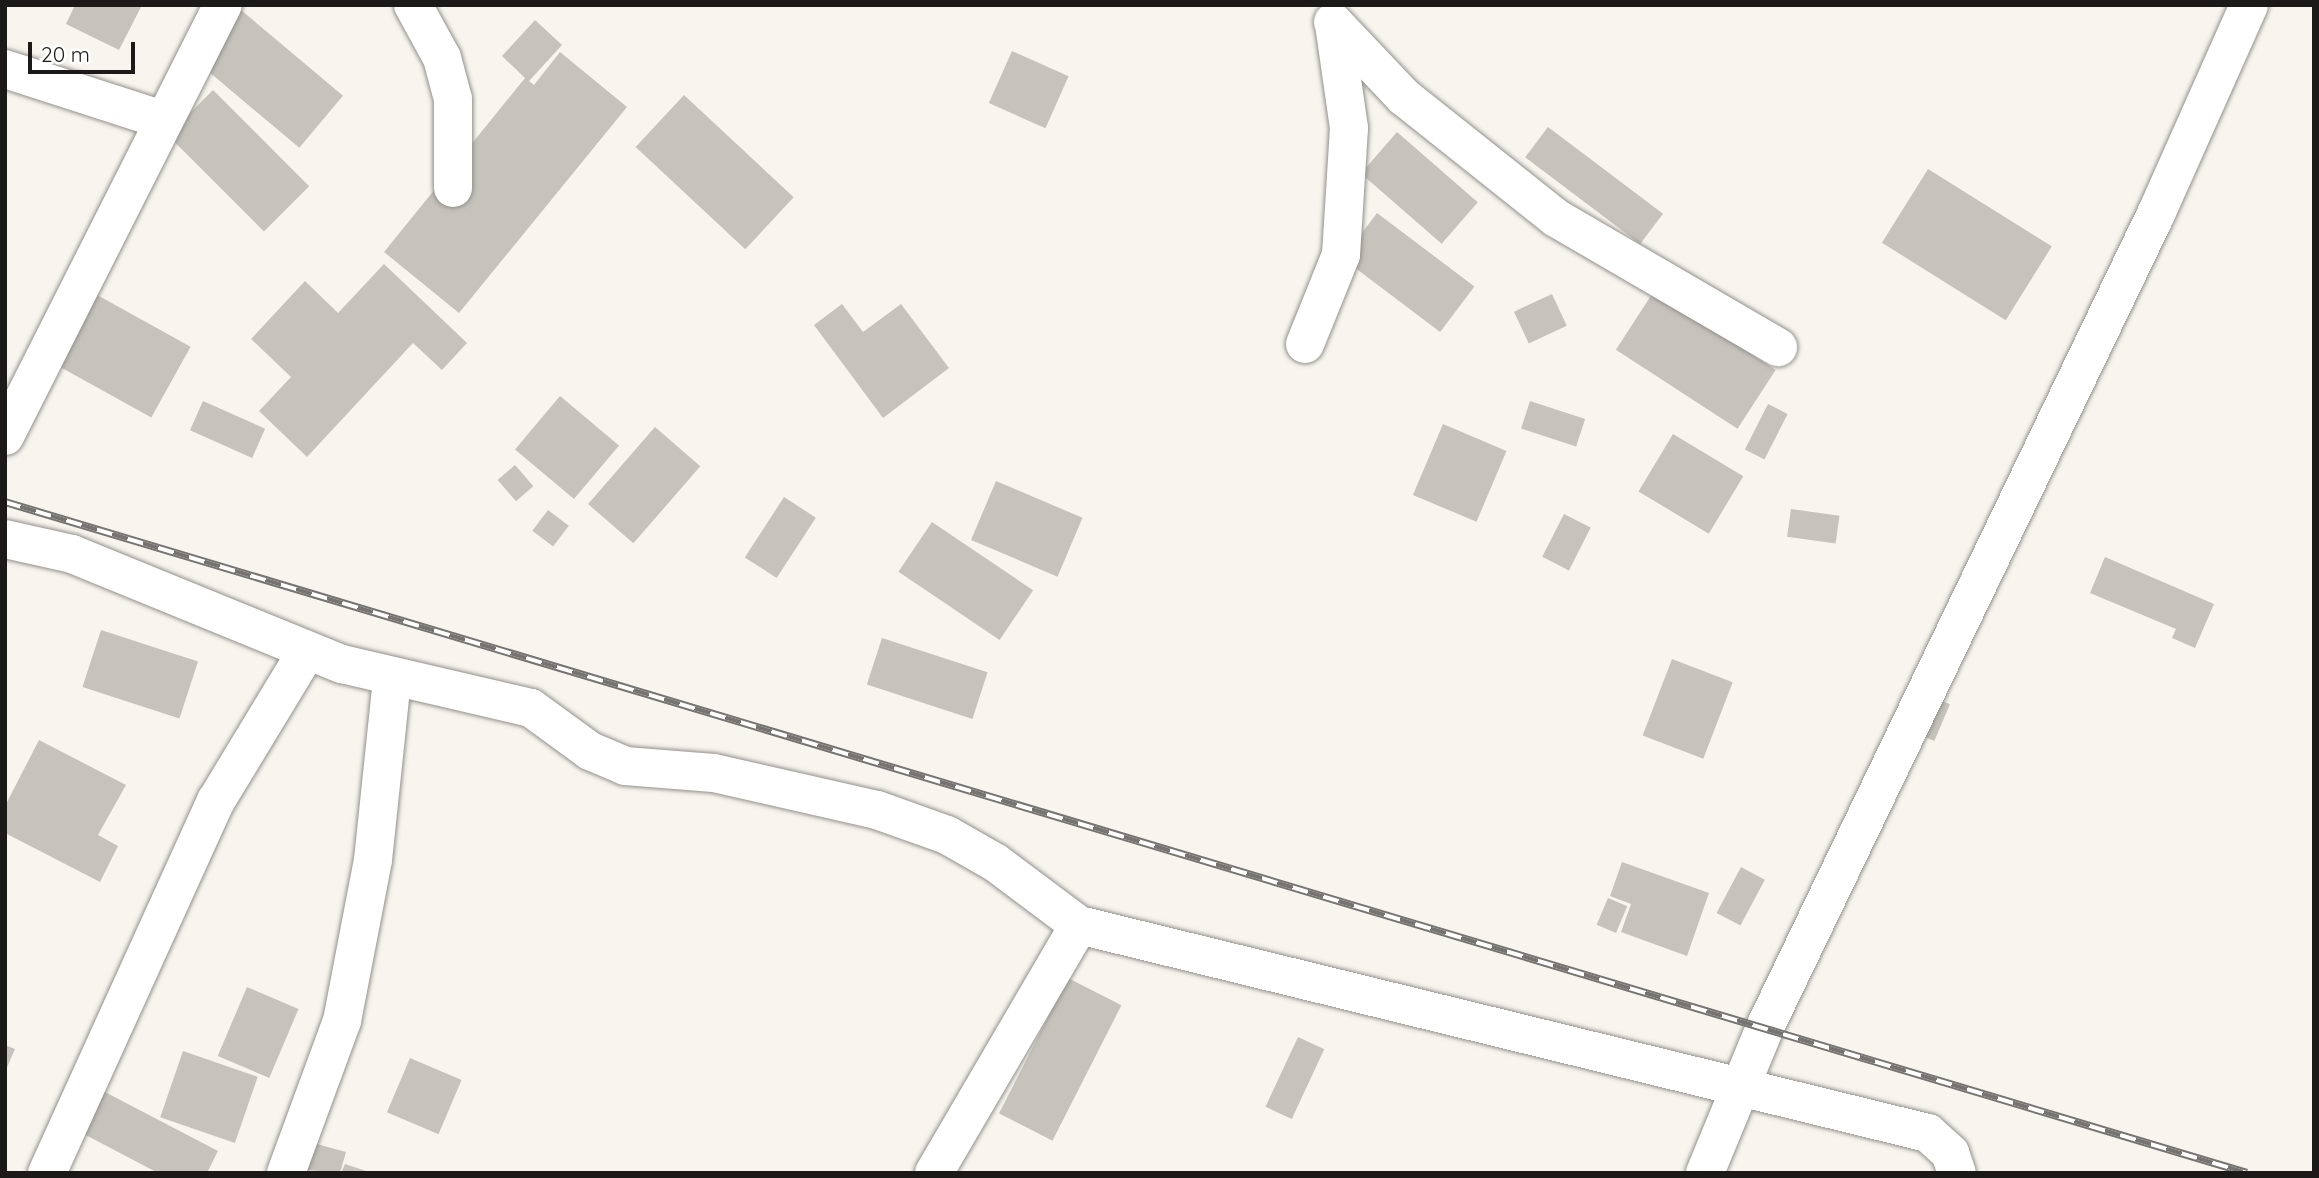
<!DOCTYPE html>
<html>
<head>
<meta charset="utf-8">
<style>
  body { margin:0 }
  #map { position:relative; width:2319px; height:1178px; overflow:hidden; background:#f8f5ef; font-family:Quicksand,sans-serif }
  div>[style] { position:absolute }
  .building>* { inset:0; background:#c6c3bd; transform-origin:0 0 }
  .roads { filter:drop-shadow(0 0 2px #93908b) drop-shadow(0 0 2px #93908b) }
  .minor>* { height:38px; margin:-19px; padding:0 19px; transform-origin:19px; border-radius:19px; background:#fff }
  .rail>* { height:8px; margin-top:-4px; transform-origin:0; background:repeating-linear-gradient(90deg,#fff 0 16px,#767471 0 32px); box-sizing:border-box; border-block:2px solid #767471 }
  span { translate:-50% -50%; white-space:nowrap; text-align:center; line-height:1.15; -webkit-text-stroke:7px #fff; paint-order:stroke }
  .frame { position:absolute; inset:0; border:7px solid #1b1a18; pointer-events:none }
  .scale { position:absolute; left:28px; top:42px; width:107px; height:32px; box-sizing:border-box; border:4px solid #1b1a18; border-top:0; padding-left:9px; font-size:21px; line-height:24px; white-space:nowrap; color:#1b1a18; -webkit-text-stroke:5px #fff; paint-order:stroke }
</style>
</head>
<body>
<div id="map">
  <div class="building">
    <div style="clip-path:polygon(75px 5px,142px 5px,119px 50px,66px 24px)"></div>
    <div style="left:235px;top:5px;width:141px;height:68px;rotate:40deg"></div>
    <div style="clip-path:polygon(535px 20px,562px 45px,529px 81px,534px 85px,560px 52px,627px 107px,459px 313px,384px 252px,525px 78px,502px 56px)"></div>
    <div style="left:1012px;top:51px;width:62px;height:57px;rotate:24deg"></div>
    <div style="left:213px;top:90px;width:136px;height:64px;rotate:45deg"></div>
    <div style="left:684px;top:95px;width:150px;height:71px;rotate:43deg"></div>
    <div style="left:1548px;top:127px;width:144px;height:38px;rotate:37deg"></div>
    <div style="left:1397px;top:132px;width:107px;height:55px;rotate:41deg"></div>
    <div style="left:1928px;top:169px;width:146px;height:87px;rotate:32deg"></div>
    <div style="left:1377px;top:213px;width:122px;height:57px;rotate:37deg"></div>
    <div style="clip-path:polygon(384px 264px,467px 343px,442px 370px,413px 343px,307px 457px,259px 411px,291px 377px,251px 339px,305px 281px,338px 313px)"></div>
    <div style="left:90px;top:291px;width:115px;height:81px;rotate:29deg"></div>
    <div style="left:1654px;top:291px;width:145px;height:70px;rotate:33deg"></div>
    <div style="left:1552px;top:294px;width:35px;height:42px;rotate:65deg"></div>
    <div style="clip-path:polygon(842px 304px,863px 332px,901px 304px,949px 368px,883px 418px,814px 325px)"></div>
    <div style="left:560px;top:396px;width:77px;height:70px;rotate:40deg"></div>
    <div style="left:203px;top:401px;width:68px;height:32px;rotate:24deg"></div>
    <div style="left:1530px;top:401px;width:58px;height:29px;rotate:18deg"></div>
    <div style="left:1768px;top:404px;width:22px;height:51px;rotate:27deg"></div>
    <div style="left:1443px;top:424px;width:69px;height:77px;rotate:23deg"></div>
    <div style="left:655px;top:427px;width:60px;height:102px;rotate:41deg"></div>
    <div style="left:1673px;top:434px;width:82px;height:67px;rotate:31deg"></div>
    <div style="left:515px;top:465px;width:28px;height:23px;rotate:49deg"></div>
    <div style="left:996px;top:481px;width:94px;height:64px;rotate:23deg"></div>
    <div style="left:784px;top:497px;width:38px;height:72px;rotate:33deg"></div>
    <div style="left:1791px;top:509px;width:49px;height:28px;rotate:8deg"></div>
    <div style="left:548px;top:510px;width:26px;height:26px;rotate:37deg"></div>
    <div style="left:1564px;top:514px;width:30px;height:48px;rotate:27deg"></div>
    <div style="left:932px;top:522px;width:122px;height:60px;rotate:34deg"></div>
    <div style="clip-path:polygon(2105px 557px,2214px 604px,2195px 648px,2172px 638px,2176px 629px,2090px 593px)"></div>
    <div style="left:101px;top:630px;width:102px;height:60px;rotate:18deg"></div>
    <div style="left:882px;top:638px;width:111px;height:49px;rotate:18deg"></div>
    <div style="left:1672px;top:659px;width:65px;height:82px;rotate:21deg"></div>
    <div style="left:1926px;top:694px;width:26px;height:40px;rotate:23deg"></div>
    <div style="clip-path:polygon(39px 740px,126px 785px,98px 835px,118px 846px,100px 882px,5px 833px,5px 806px)"></div>
    <div style="clip-path:polygon(1622px 862px,1709px 893px,1687px 956px,1621px 932px,1631px 904px,1610px 896px)"></div>
    <div style="left:1741px;top:867px;width:27px;height:52px;rotate:28deg"></div>
    <div style="left:1608px;top:898px;width:21px;height:29px;rotate:23deg"></div>
    <div style="left:1068px;top:978px;width:60px;height:152px;rotate:27deg"></div>
    <div style="left:247px;top:987px;width:56px;height:75px;rotate:23deg"></div>
    <div style="left:1298px;top:1037px;width:29px;height:77px;rotate:25deg"></div>
    <div style="clip-path:polygon(5px 1045px,15px 1049px,5px 1072px)"></div>
    <div style="left:183px;top:1051px;width:79px;height:70px;rotate:19deg"></div>
    <div style="left:410px;top:1058px;width:56px;height:59px;rotate:23deg"></div>
    <div style="clip-path:polygon(82px 1080px,218px 1151px,207px 1173px,158px 1173px,61px 1122px)"></div>
    <div style="clip-path:polygon(313px 1143px,346px 1152px,340px 1173px,307px 1170px)"></div>
    <div style="clip-path:polygon(345px 1164px,369px 1172px,369px 1173px,341px 1173px)"></div>
  </div>
  <div class="roads">
    <div class="minor">
      <div style="left:413px;top:5px;width:60px;rotate:61.3deg"></div>
      <div style="left:442px;top:58px;width:42px;rotate:75deg"></div>
      <div style="left:453px;top:99px;width:89px;rotate:90deg"></div>
      <div style="left:1333px;top:22px;width:103px;rotate:46.6deg"></div>
      <div style="left:1404px;top:97px;width:194px;rotate:38.5deg"></div>
      <div style="left:1556px;top:218px;width:257px;rotate:30.2deg"></div>
      <div style="left:5px;top:69px;width:166px;rotate:17.9deg"></div>
      <div style="left:1305px;top:344px;width:96px;rotate:-68deg"></div>
      <div style="left:1341px;top:255px;width:127px;rotate:-86.4deg"></div>
      <div style="left:1349px;top:128px;width:105px;rotate:-98.2deg"></div>
      <div style="left:5px;top:436px;width:483px;rotate:-63.2deg"></div>
      <div style="left:5px;top:539px;width:69px;rotate:12.6deg"></div>
      <div style="left:72px;top:554px;width:292px;rotate:22.2deg"></div>
      <div style="left:342px;top:664px;width:194px;rotate:13.1deg"></div>
      <div style="left:531px;top:708px;width:73px;rotate:36.1deg"></div>
      <div style="left:590px;top:751px;width:38px;rotate:23deg"></div>
      <div style="left:625px;top:766px;width:89px;rotate:4.5deg"></div>
      <div style="left:714px;top:773px;width:167px;rotate:12.8deg"></div>
      <div style="left:877px;top:810px;width:74px;rotate:19.7deg"></div>
      <div style="left:947px;top:835px;width:56px;rotate:29.7deg"></div>
      <div style="left:996px;top:863px;width:104px;rotate:36.8deg"></div>
      <div style="left:1079px;top:925px;width:874px;rotate:13.77deg"></div>
      <div style="left:1928px;top:1133px;width:30px;rotate:42deg"></div>
      <div style="left:1950px;top:1153px;width:21px;rotate:71deg"></div>
      <div style="left:47px;top:1173px;width:409px;rotate:-65.6deg"></div>
      <div style="left:216px;top:801px;width:175px;rotate:-58.8deg"></div>
      <div style="left:286px;top:1173px;width:162px;rotate:-69.8deg"></div>
      <div style="left:342px;top:1021px;width:164px;rotate:-79.1deg"></div>
      <div style="left:373px;top:860px;width:183px;rotate:-84deg"></div>
      <div style="left:934px;top:1173px;width:287px;rotate:-59.7deg"></div>
      <div style="left:1705px;top:1173px;width:160px;rotate:-67.6deg"></div>
      <div style="left:1766px;top:1025px;width:900px;rotate:-64.32deg"></div>
      <div style="left:2156px;top:214px;width:229px;rotate:-66deg"></div>
    </div>
  </div>
  <div class="rail">
    <div style="left:5px;top:502px;width:2340px;rotate:16.66deg"></div>
  </div>
  <div class="frame"></div>
  <div class="scale">20 m</div>
</div>
</body>
</html>
